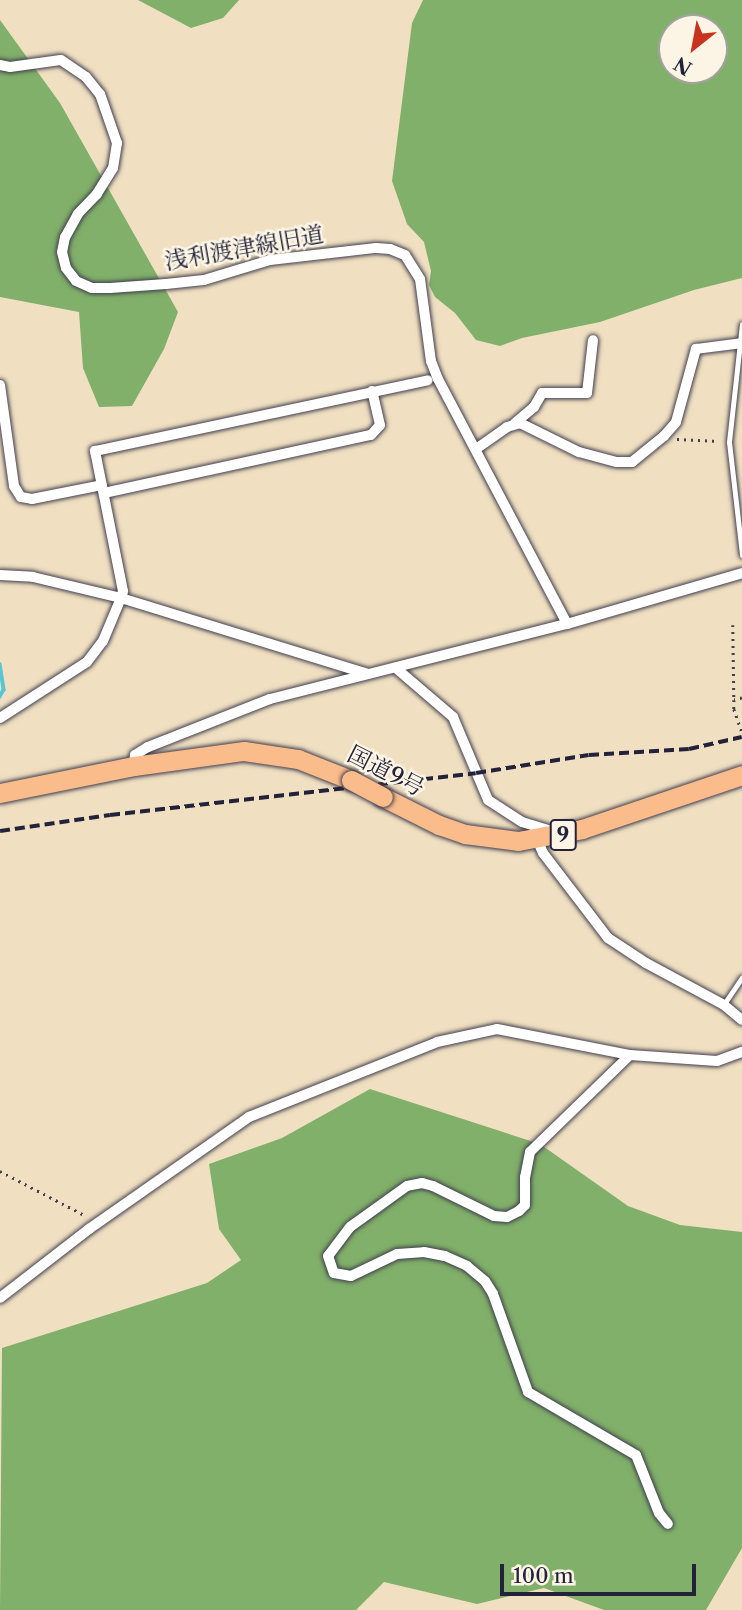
<!DOCTYPE html>
<html>
<head>
<meta charset="utf-8">
<style>
  body { margin:0 }
  #map { position:relative; width:742px; height:1610px; overflow:hidden; background:#f0e0c1; font-family:"Libre Caslon Text","Noto Serif JP",serif }
  div>[style] { position:absolute }
  .forest>* { inset:0; background:#80b069 }
  .stream>* { height:3.5px; margin:-1.75px; padding:0 1.75px; transform-origin:1.75px; border-radius:1.75px; background:#5ac5d4 }
  .path>* { height:2.5px; margin-top:-1.25px; transform-origin:0; background:repeating-linear-gradient(90deg,#413e4f 0 2px,transparent 0 7px) }
  .roads { filter:drop-shadow(0 0 2px #413e4f) drop-shadow(0 0 2px #413e4f) }
  .lane>* { height:5px; margin:-2.5px; padding:0 2.5px; transform-origin:2.5px; border-radius:2.5px; background:#fff }
  .street>* { height:10px; margin:-5px; padding:0 5px; transform-origin:5px; border-radius:5px; background:#fff }
  .highway>* { height:19px; margin:-9.5px; padding:0 9.5px; transform-origin:9.5px; border-radius:9.5px; background:#fabc8b }
  .rail>* { height:3.5px; margin-top:-1.75px; transform-origin:0; background:repeating-linear-gradient(90deg,#22223b 0 10px,transparent 0 15px) }
  .bridges { filter:drop-shadow(0 0 2px #413e4f) drop-shadow(0 0 2px #413e4f) }
  .highway-bridge>* { height:19px; margin:-9.5px; padding:0 9.5px; transform-origin:9.5px; border-radius:9.5px; background:#fabc8b }
  span { translate:-50% -50%; white-space:nowrap; text-align:center; line-height:1.15; -webkit-text-stroke:5px #fcf5e5; paint-order:stroke }
  .shield-label span { padding:2px 5px; background:#fcf5e5; border:2px solid; border-radius:5px; -webkit-text-stroke-width:0 }
  .shield-label { font-size:21px; color:#22223b; font-weight:700 }
  .street-label { font-size:23px; color:#22223b }
  .north { position:absolute; left:658px; top:14px; width:70px; height:70px; box-sizing:border-box; background:#fcf5e5; border:2px solid #a5a1a1; border-radius:50%; rotate:211deg; font-size:19px; font-weight:700; line-height:28px; text-align:center; color:#22223b }
  .north::after { content:''; display:block; margin:auto; width:24px; height:32px; background:#c8321e; clip-path:polygon(50% 0,100% 100%,50% 72%,0 100%) }
  .scale { position:absolute; left:500px; top:1564px; width:196px; height:32px; box-sizing:border-box; border:4px solid #22223b; border-top:0; padding-left:9px; font-size:21px; line-height:24px; white-space:nowrap; color:#22223b; -webkit-text-stroke:5px #fcf5e5; paint-order:stroke }
</style>
</head>
<body>
<div id="map">
  <div class="forest">
    <div style="clip-path:polygon(138px 0,239px 0,223px 18px,191px 28px)"></div>
    <div style="clip-path:polygon(evenodd,423px 0,742px 0,742px 278px,694px 290px,600px 322px,522px 338px,500px 346px,476px 340px,455px 313px,435px 297px,429px 285px,431px 271px,424px 242px,407px 224px,392px 181px,412px 23px,423px 0,672px 28px,714px 28px,714px 70px,672px 70px,672px 28px)"></div>
    <div style="clip-path:polygon(0 20px,60px 103px,178px 312px,164px 349px,132px 406px,99px 407px,83px 368px,79px 312px,0 297px)"></div>
    <div style="clip-path:polygon(370px 1089px,540px 1144px,628px 1206px,680px 1225px,742px 1232px,742px 1548px,706px 1610px,604px 1610px,544px 1588px,477px 1604px,384px 1582px,356px 1610px,0 1610px,2px 1348px,207px 1283px,241px 1260px,219px 1229px,209px 1164px,282px 1138px)"></div>
  </div>
  <div class="stream">
    <div style="left:0;top:664px;width:26px;rotate:81deg"></div>
    <div style="left:4px;top:690px;width:8px;rotate:120deg"></div>
  </div>
  <div class="path">
    <div style="left:677px;top:439px;width:42px;rotate:2.7deg"></div>
    <div style="left:733px;top:625px;width:75px;rotate:89.2deg"></div>
    <div style="left:742px;top:698px;width:8px;rotate:166deg"></div>
    <div style="left:734px;top:700px;width:9px;rotate:90deg"></div>
    <div style="left:734px;top:709px;width:24px;rotate:71deg"></div>
    <div style="left:0;top:1171px;width:97px;rotate:27.6deg"></div>
  </div>
  <div class="roads">
    <div class="lane">
      <div style="left:742px;top:324px;width:119px;rotate:96.3deg"></div>
      <div style="left:729px;top:442px;width:114px;rotate:83.4deg"></div>
      <div style="left:724px;top:1004px;width:32px;rotate:-56deg"></div>
    </div>
    <div class="street">
      <div style="left:0;top:65px;width:10px;rotate:11deg"></div>
      <div style="left:10px;top:67px;width:51px;rotate:-7.8deg"></div>
      <div style="left:61px;top:60px;width:30px;rotate:34deg"></div>
      <div style="left:86px;top:77px;width:22px;rotate:51deg"></div>
      <div style="left:100px;top:94px;width:52px;rotate:70.9deg"></div>
      <div style="left:117px;top:143px;width:25px;rotate:99deg"></div>
      <div style="left:113px;top:168px;width:31px;rotate:122deg"></div>
      <div style="left:97px;top:194px;width:28px;rotate:134deg"></div>
      <div style="left:78px;top:214px;width:26px;rotate:119deg"></div>
      <div style="left:65px;top:237px;width:15px;rotate:101deg"></div>
      <div style="left:62px;top:252px;width:16px;rotate:76deg"></div>
      <div style="left:66px;top:268px;width:16px;rotate:52deg"></div>
      <div style="left:76px;top:281px;width:17px;rotate:24deg"></div>
      <div style="left:92px;top:288px;width:18px"></div>
      <div style="left:110px;top:288px;width:56px;rotate:-4.1deg"></div>
      <div style="left:166px;top:284px;width:38px;rotate:-6deg"></div>
      <div style="left:204px;top:280px;width:69px;rotate:-16.9deg"></div>
      <div style="left:270px;top:260px;width:107px;rotate:-6.5deg"></div>
      <div style="left:376px;top:248px;width:14px;rotate:4deg"></div>
      <div style="left:390px;top:249px;width:16px;rotate:22deg"></div>
      <div style="left:405px;top:255px;width:28px;rotate:58deg"></div>
      <div style="left:420px;top:279px;width:83px;rotate:82.4deg"></div>
      <div style="left:431px;top:361px;width:19px;rotate:69deg"></div>
      <div style="left:438px;top:379px;width:277px;rotate:62.2deg"></div>
      <div style="left:0;top:385px;width:102px;rotate:82.1deg"></div>
      <div style="left:14px;top:486px;width:13px;rotate:58deg"></div>
      <div style="left:21px;top:497px;width:11px;rotate:10deg"></div>
      <div style="left:32px;top:499px;width:71px;rotate:-11.3deg"></div>
      <div style="left:515px;top:423px;width:25px;rotate:-40deg"></div>
      <div style="left:534px;top:407px;width:16px;rotate:-60deg"></div>
      <div style="left:542px;top:393px;width:45px"></div>
      <div style="left:587px;top:393px;width:53px;rotate:-83.5deg"></div>
      <div style="left:476px;top:449px;width:38px;rotate:-35deg"></div>
      <div style="left:507px;top:427px;width:14px;rotate:-17deg"></div>
      <div style="left:520px;top:423px;width:66px;rotate:26.2deg"></div>
      <div style="left:579px;top:452px;width:39px;rotate:15deg"></div>
      <div style="left:617px;top:462px;width:15px"></div>
      <div style="left:632px;top:462px;width:41px;rotate:-39.1deg"></div>
      <div style="left:664px;top:436px;width:18px;rotate:-49deg"></div>
      <div style="left:676px;top:422px;width:76px;rotate:-74.7deg"></div>
      <div style="left:696px;top:349px;width:46px;rotate:-7.4deg"></div>
      <div style="left:104px;top:493px;width:273px;rotate:-12.3deg"></div>
      <div style="left:371px;top:435px;width:13px;rotate:-48deg"></div>
      <div style="left:380px;top:425px;width:35px;rotate:-103deg"></div>
      <div style="left:0;top:575px;width:33px;rotate:3deg"></div>
      <div style="left:33px;top:577px;width:90px;rotate:13.4deg"></div>
      <div style="left:121px;top:598px;width:258px;rotate:17.1deg"></div>
      <div style="left:397px;top:669px;width:74px;rotate:40.6deg"></div>
      <div style="left:453px;top:717px;width:90px;rotate:67.1deg"></div>
      <div style="left:488px;top:800px;width:40px;rotate:32.9deg"></div>
      <div style="left:522px;top:822px;width:30px;rotate:17deg"></div>
      <div style="left:0;top:718px;width:103px;rotate:-32.8deg"></div>
      <div style="left:87px;top:662px;width:26px;rotate:-53deg"></div>
      <div style="left:103px;top:641px;width:47px;rotate:-67.3deg"></div>
      <div style="left:121px;top:598px;width:7px;rotate:-74deg"></div>
      <div style="left:123px;top:591px;width:143px;rotate:-101.3deg"></div>
      <div style="left:95px;top:451px;width:340px;rotate:-12deg"></div>
      <div style="left:134px;top:766px;width:11px;rotate:-85deg"></div>
      <div style="left:135px;top:755px;width:15px;rotate:-32deg"></div>
      <div style="left:148px;top:747px;width:131px;rotate:-21.5deg"></div>
      <div style="left:270px;top:699px;width:306px;rotate:-14.2deg"></div>
      <div style="left:567px;top:624px;width:182px;rotate:-16.2deg"></div>
      <div style="left:537px;top:839px;width:15px;rotate:67deg"></div>
      <div style="left:543px;top:853px;width:107px;rotate:52.6deg"></div>
      <div style="left:608px;top:938px;width:45px;rotate:33.3deg"></div>
      <div style="left:646px;top:963px;width:89px;rotate:28.3deg"></div>
      <div style="left:724px;top:1005px;width:23px;rotate:40deg"></div>
      <div style="left:630px;top:1055px;width:139px;rotate:135.9deg"></div>
      <div style="left:530px;top:1152px;width:25px;rotate:101deg"></div>
      <div style="left:525px;top:1177px;width:28px;rotate:90deg"></div>
      <div style="left:525px;top:1205px;width:8px;rotate:135deg"></div>
      <div style="left:519px;top:1211px;width:13px;rotate:153deg"></div>
      <div style="left:507px;top:1217px;width:13px;rotate:-176deg"></div>
      <div style="left:494px;top:1216px;width:68px;rotate:-153.8deg"></div>
      <div style="left:433px;top:1186px;width:11px;rotate:-165deg"></div>
      <div style="left:422px;top:1183px;width:15px;rotate:169deg"></div>
      <div style="left:407px;top:1186px;width:70px;rotate:144.3deg"></div>
      <div style="left:350px;top:1227px;width:36px;rotate:127deg"></div>
      <div style="left:328px;top:1256px;width:18px;rotate:71deg"></div>
      <div style="left:334px;top:1273px;width:17px;rotate:10deg"></div>
      <div style="left:351px;top:1276px;width:51px;rotate:-25.6deg"></div>
      <div style="left:397px;top:1254px;width:27px;rotate:-4deg"></div>
      <div style="left:424px;top:1252px;width:21px;rotate:11deg"></div>
      <div style="left:445px;top:1256px;width:24px;rotate:24deg"></div>
      <div style="left:467px;top:1266px;width:23px;rotate:40deg"></div>
      <div style="left:485px;top:1281px;width:15px;rotate:58deg"></div>
      <div style="left:493px;top:1294px;width:104px;rotate:70.3deg"></div>
      <div style="left:528px;top:1392px;width:125px;rotate:30.3deg"></div>
      <div style="left:636px;top:1455px;width:62px;rotate:68.4deg"></div>
      <div style="left:659px;top:1513px;width:14px;rotate:51deg"></div>
      <div style="left:0;top:1298px;width:113px;rotate:-37.8deg"></div>
      <div style="left:89px;top:1229px;width:195px;rotate:-35deg"></div>
      <div style="left:249px;top:1117px;width:202px;rotate:-21.7deg"></div>
      <div style="left:437px;top:1042px;width:61px;rotate:-12.2deg"></div>
      <div style="left:497px;top:1029px;width:136px;rotate:11.1deg"></div>
      <div style="left:630px;top:1055px;width:87px;rotate:3.9deg"></div>
      <div style="left:717px;top:1061px;width:27px;rotate:-20deg"></div>
    </div>
    <div class="highway">
      <div style="left:0;top:793px;width:137px;rotate:-11.4deg"></div>
      <div style="left:134px;top:766px;width:111px;rotate:-7.8deg"></div>
      <div style="left:244px;top:751px;width:55px;rotate:8.4deg"></div>
      <div style="left:298px;top:759px;width:57px;rotate:21.6deg"></div>
      <div style="left:383px;top:797px;width:63px;rotate:26.6deg"></div>
      <div style="left:439px;top:825px;width:28px;rotate:19deg"></div>
      <div style="left:465px;top:834px;width:53px;rotate:7.5deg"></div>
      <div style="left:518px;top:841px;width:65px;rotate:-10.6deg"></div>
      <div style="left:582px;top:829px;width:169px;rotate:-18.6deg"></div>
    </div>
  </div>
  <div class="rail">
    <div style="left:0;top:831px;width:111px;rotate:-8.3deg"></div>
    <div style="left:110px;top:815px;width:368px;rotate:-6.5deg"></div>
    <div style="left:476px;top:773px;width:114px;rotate:-9.1deg"></div>
    <div style="left:589px;top:755px;width:100px;rotate:-3.4deg"></div>
    <div style="left:689px;top:749px;width:54px;rotate:-12.8deg"></div>
  </div>
  <div class="bridges">
    <div class="highway-bridge">
      <div style="left:351px;top:780px;width:36px;rotate:28deg"></div>
    </div>
  </div>
  <div class="shield-label">
    <span style="left:563px;top:835px">9</span>
  </div>
  <div class="street-label">
    <span style="left:244px;top:248px;rotate:-10deg">浅利渡津線旧道</span>
    <span style="left:386px;top:771px;rotate:27deg">国道9号</span>
  </div>
  <div class="north">N</div>
  <div class="scale">100 m</div>
</div>
</body>
</html>
